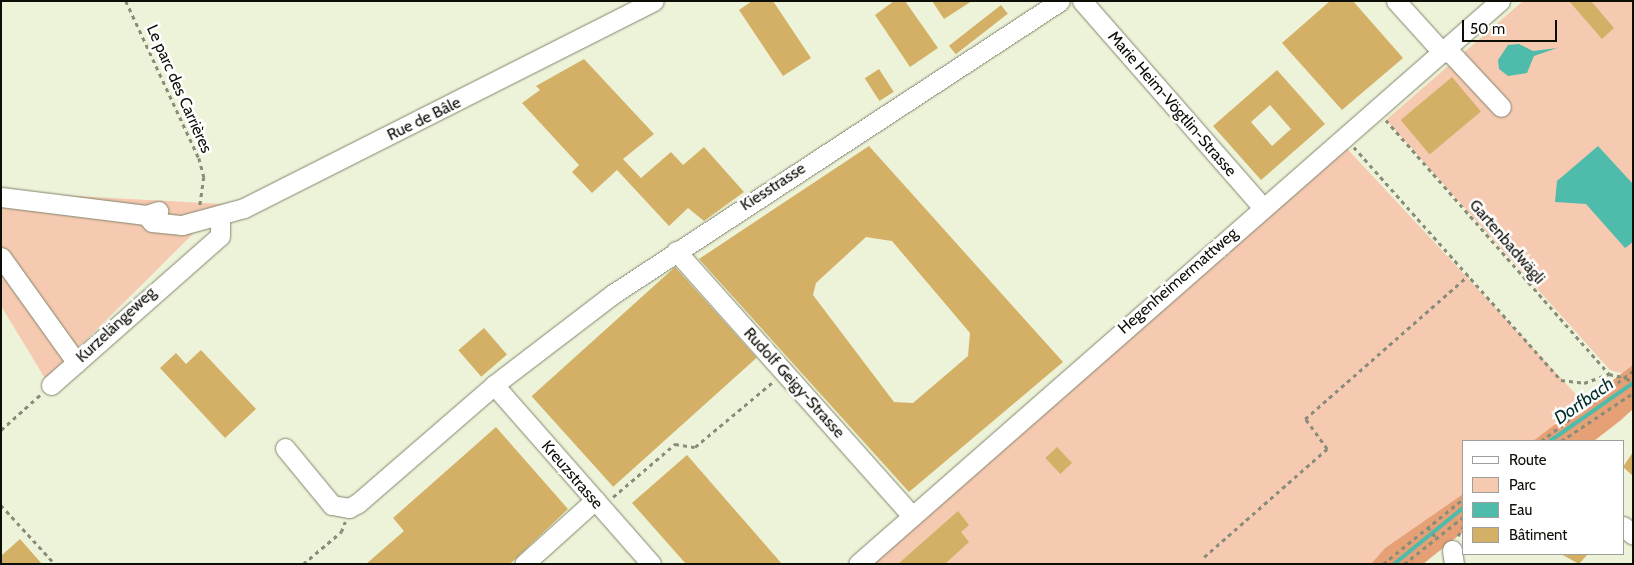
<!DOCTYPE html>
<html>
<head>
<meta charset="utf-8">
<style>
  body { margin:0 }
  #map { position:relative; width:1634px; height:565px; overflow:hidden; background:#edf3d8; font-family:Cabin,sans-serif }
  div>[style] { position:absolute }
  .green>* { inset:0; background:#f6cab1 }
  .forest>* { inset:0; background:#e6a076 }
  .water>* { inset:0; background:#4fbbaa }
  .stream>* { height:4px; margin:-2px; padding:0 2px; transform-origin:2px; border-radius:2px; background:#4fbbaa }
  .building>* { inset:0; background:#d4b066; transform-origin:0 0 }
  .path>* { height:2.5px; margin-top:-1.25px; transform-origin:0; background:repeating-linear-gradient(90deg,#888c7a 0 4px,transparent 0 8px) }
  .roads { filter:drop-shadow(0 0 1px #81856e) drop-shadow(0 0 1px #81856e) }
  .minor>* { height:19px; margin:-9.5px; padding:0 9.5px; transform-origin:9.5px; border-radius:9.5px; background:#fff }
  span { translate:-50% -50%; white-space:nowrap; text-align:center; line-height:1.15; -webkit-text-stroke:5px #fff; paint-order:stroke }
  .street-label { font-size:16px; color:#0d0e06 }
  .water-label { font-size:18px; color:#00312b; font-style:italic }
  .frame { position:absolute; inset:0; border:2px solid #0d0e06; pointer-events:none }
  .legend { position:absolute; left:1462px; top:440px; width:162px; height:115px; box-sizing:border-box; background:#fff; border:1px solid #9e9f9b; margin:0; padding:6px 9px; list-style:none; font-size:15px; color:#0d0e06 }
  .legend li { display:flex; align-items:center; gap:10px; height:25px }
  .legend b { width:25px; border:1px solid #9e9f9b }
  .scale { position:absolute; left:1462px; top:20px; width:95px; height:22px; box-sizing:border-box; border:2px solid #0d0e06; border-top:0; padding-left:6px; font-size:15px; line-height:18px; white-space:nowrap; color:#0d0e06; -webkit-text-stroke:4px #fff; paint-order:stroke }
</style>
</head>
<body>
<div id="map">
  <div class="green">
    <div style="clip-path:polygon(1523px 1px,1633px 1px,1633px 365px,1624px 374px,1610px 370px,1386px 120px)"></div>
    <div style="clip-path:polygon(1340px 141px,1584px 403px,1533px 441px,1463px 441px,1463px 494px,1385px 548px,1371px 564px,858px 564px)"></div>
    <div style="clip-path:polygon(1px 192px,223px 204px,46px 380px,1px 306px)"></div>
  </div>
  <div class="forest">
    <div style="clip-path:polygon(1633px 365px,1633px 409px,1621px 420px,1594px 441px,1533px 441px)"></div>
    <div style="clip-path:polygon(1463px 494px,1463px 532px,1423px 564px,1371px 564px,1385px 548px)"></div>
  </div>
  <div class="water">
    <div style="clip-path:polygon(1519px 44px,1533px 51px,1557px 48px,1534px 56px,1527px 73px,1508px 76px,1499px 69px,1498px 60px,1508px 45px)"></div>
    <div style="clip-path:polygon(1598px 146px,1633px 184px,1633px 242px,1625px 248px,1586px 204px,1555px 202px,1557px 181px)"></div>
  </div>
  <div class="stream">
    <div style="left:1550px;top:441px;width:101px;rotate:-34.9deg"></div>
    <div style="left:1394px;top:564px;width:89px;rotate:-39.1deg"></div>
  </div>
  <div class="building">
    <div style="clip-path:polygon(752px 1px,773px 1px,811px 58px,783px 76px,739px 10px)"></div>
    <div style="clip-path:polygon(894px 1px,905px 1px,938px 48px,910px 67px,875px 15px)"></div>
    <div style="clip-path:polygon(932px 1px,972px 1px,944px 19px)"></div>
    <div style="clip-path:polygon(1330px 1px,1353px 1px,1403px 58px,1342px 110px,1282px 43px)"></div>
    <div style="clip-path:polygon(1569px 1px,1591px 1px,1614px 28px,1602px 39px)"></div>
    <div style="left:1001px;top:5px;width:11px;height:66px;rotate:52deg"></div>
    <div style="clip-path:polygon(584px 59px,654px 134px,623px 159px,641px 178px,671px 152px,683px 165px,704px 147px,744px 192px,704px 221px,688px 208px,669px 226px,617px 170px,592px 193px,572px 172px,579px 165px,522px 103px,540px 90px,536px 86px)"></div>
    <div style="left:879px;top:69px;width:27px;height:17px;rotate:57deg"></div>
    <div style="clip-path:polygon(evenodd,1277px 70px,1325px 124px,1261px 180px,1213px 126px,1277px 70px,1270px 105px,1291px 129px,1272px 146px,1251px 122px,1270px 105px)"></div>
    <div style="left:1452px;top:77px;width:45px;height:67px;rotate:50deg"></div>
    <div style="clip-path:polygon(evenodd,869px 146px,1063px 362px,909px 492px,699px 259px,869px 146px,866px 237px,892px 241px,970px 333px,968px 356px,913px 403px,894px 402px,813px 295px,816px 283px,866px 237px)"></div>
    <div style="left:675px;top:267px;width:122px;height:193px;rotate:48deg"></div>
    <div style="left:484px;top:328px;width:35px;height:34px;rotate:49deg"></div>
    <div style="clip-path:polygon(201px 350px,256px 409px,225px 438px,160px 368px,176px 353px,186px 364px)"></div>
    <div style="clip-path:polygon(496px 427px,568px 509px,510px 564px,366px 564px,404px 531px,393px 518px)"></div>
    <div style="left:1057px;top:447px;width:22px;height:16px;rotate:47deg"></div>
    <div style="clip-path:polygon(1633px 452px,1633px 476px,1623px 467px)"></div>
    <div style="clip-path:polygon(687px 455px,782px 564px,686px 564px,632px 503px)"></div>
    <div style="clip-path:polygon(958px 511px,969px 525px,961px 532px,969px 542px,945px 564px,898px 564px)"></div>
    <div style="clip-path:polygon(20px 539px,42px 564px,1px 564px,1px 556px)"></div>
    <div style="clip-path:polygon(1561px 554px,1588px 554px,1579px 564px)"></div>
  </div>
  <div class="path">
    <div style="left:126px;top:1px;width:173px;rotate:65.1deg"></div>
    <div style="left:199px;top:158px;width:20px;rotate:75deg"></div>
    <div style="left:204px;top:177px;width:28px;rotate:98deg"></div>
    <div style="left:1386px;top:120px;width:338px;rotate:48.7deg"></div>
    <div style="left:1609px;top:374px;width:18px;rotate:13deg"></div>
    <div style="left:1627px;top:378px;width:9px;rotate:49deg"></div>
    <div style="left:1354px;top:147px;width:312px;rotate:48.4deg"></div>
    <div style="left:1561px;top:380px;width:23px;rotate:7deg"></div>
    <div style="left:1584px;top:383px;width:27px;rotate:-20deg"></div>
    <div style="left:1px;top:430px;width:54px;rotate:-42deg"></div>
    <div style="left:1541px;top:441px;width:116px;rotate:-37.3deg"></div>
    <div style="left:1561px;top:441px;width:87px;rotate:-33.7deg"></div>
    <div style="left:613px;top:497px;width:82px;rotate:-40.5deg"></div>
    <div style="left:675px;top:444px;width:20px;rotate:9deg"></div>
    <div style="left:695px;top:447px;width:103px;rotate:-39.9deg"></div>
    <div style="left:1px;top:505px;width:80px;rotate:47.5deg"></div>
    <div style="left:1428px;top:527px;width:15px;rotate:53deg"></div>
    <div style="left:1458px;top:536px;width:11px;rotate:-63deg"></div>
    <div style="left:1204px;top:557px;width:164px;rotate:-41.3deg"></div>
    <div style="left:1327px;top:449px;width:37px;rotate:-126deg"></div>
    <div style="left:1305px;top:419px;width:217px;rotate:-41.3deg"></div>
    <div style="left:303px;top:564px;width:50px;rotate:-40.1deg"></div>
    <div style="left:341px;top:532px;width:11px;rotate:-68deg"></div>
    <div style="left:1383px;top:564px;width:103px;rotate:-39.1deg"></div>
    <div style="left:1404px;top:564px;width:75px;rotate:-38.5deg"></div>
  </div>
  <div class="roads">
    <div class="minor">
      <div style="left:1082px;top:1px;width:275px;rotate:48.8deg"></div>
      <div style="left:1396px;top:1px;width:70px;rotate:47.9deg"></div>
      <div style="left:1447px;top:49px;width:79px;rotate:47deg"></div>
      <div style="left:1px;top:197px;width:146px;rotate:7.1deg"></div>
      <div style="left:146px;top:215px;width:13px;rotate:-18deg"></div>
      <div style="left:146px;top:215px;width:9px;rotate:49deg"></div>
      <div style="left:152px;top:222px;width:30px;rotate:6deg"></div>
      <div style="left:182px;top:225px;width:64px;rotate:-15.3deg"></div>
      <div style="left:244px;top:208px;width:459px;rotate:-26.8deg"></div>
      <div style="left:676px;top:251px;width:355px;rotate:48.3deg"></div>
      <div style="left:1px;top:257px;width:130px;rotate:54.4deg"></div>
      <div style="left:51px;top:385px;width:225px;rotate:-41.4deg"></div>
      <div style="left:220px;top:236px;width:19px;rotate:-90deg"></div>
      <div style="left:494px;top:385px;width:238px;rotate:48.7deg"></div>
      <div style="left:285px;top:448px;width:74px;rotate:50.5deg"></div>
      <div style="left:332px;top:505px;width:17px;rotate:10deg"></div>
      <div style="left:349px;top:508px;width:10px;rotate:-29deg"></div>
      <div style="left:358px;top:503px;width:180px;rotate:-40.9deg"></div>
      <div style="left:494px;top:385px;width:150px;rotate:-37.4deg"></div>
      <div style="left:613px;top:294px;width:534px;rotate:-33.24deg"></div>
      <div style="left:1623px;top:526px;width:13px;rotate:42deg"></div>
      <div style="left:1452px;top:550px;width:14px;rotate:82deg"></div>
      <div style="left:524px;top:564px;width:96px;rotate:-42deg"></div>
      <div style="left:858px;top:564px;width:854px;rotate:-41.25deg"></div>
    </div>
  </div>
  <div class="street-label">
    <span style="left:179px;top:89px;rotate:66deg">Le parc des Carrières</span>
    <span style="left:1172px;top:104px;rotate:49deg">Marie Heim-Vögtlin-Strasse</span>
    <span style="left:424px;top:119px;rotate:-26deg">Rue de Bâle</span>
    <span style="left:773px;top:187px;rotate:-33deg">Kiesstrasse</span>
    <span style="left:1507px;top:242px;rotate:49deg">Gartenbadwägli</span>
    <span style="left:1178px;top:281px;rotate:-41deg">Hegenheimermattweg</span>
    <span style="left:116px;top:325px;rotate:-43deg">Kurzelängeweg</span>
    <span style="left:794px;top:383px;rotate:48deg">Rudolf Geigy-Strasse</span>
    <span style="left:572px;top:475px;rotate:49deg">Kreuzstrasse</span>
  </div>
  <div class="water-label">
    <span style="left:1584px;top:401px;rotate:-35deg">Dorfbach</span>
  </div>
  <div class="frame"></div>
  <ul class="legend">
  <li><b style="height:6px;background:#fff"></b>Route</li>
  <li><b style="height:14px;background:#f6cab1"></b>Parc</li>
  <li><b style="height:14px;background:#4fbbaa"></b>Eau</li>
  <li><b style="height:14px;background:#d4b066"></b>Bâtiment</li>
  </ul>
  <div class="scale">50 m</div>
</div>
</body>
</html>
